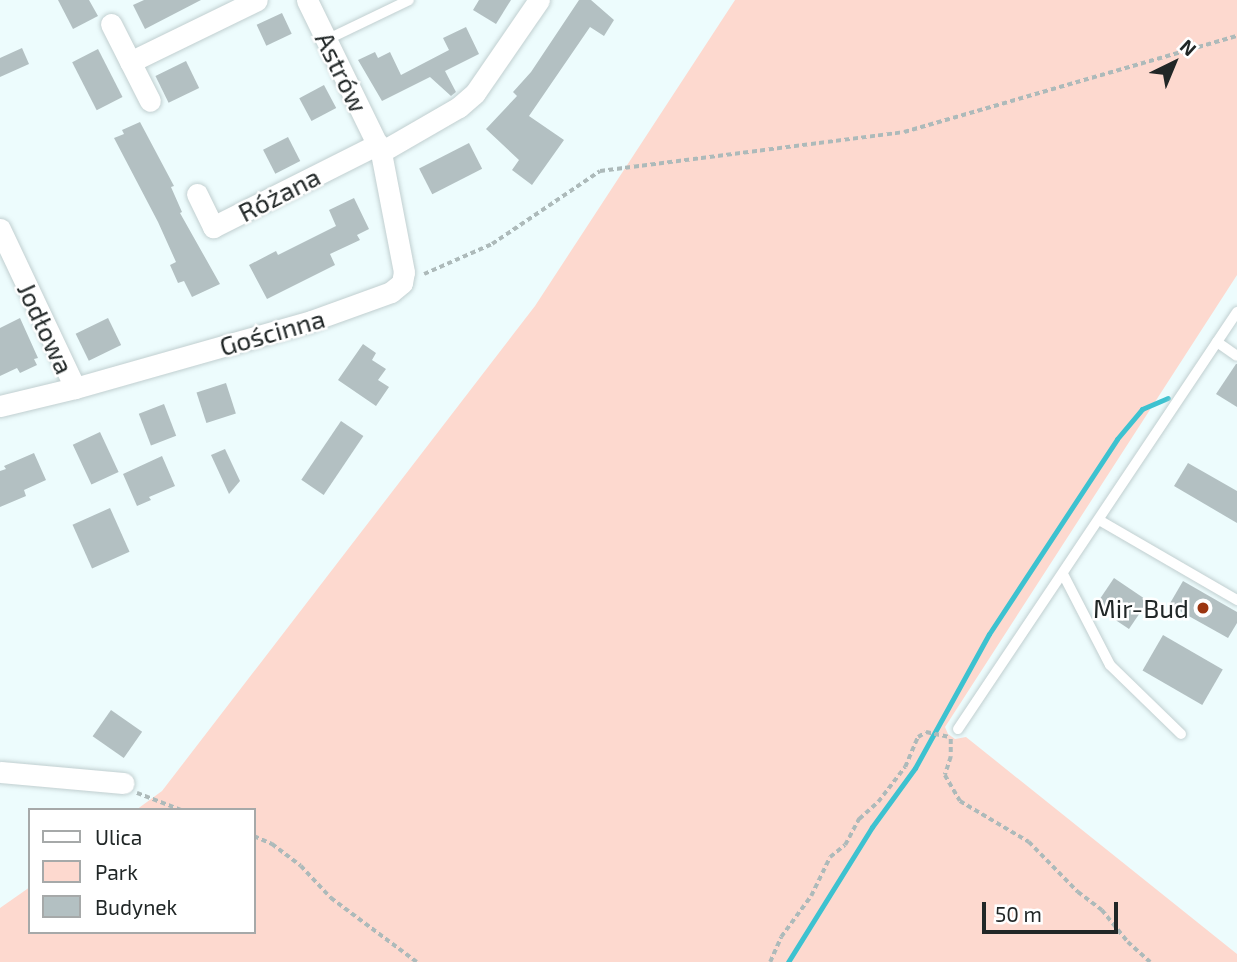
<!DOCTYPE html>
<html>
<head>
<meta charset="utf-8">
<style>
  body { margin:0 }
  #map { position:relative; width:1237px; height:962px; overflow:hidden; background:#edfcfd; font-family:"Exo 2",sans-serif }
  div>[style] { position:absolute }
  .green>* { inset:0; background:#fdd9cf }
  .stream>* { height:5px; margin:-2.5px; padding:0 2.5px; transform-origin:2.5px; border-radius:2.5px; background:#3dc2d0 }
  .building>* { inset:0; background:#b3c0c2; transform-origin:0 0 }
  .path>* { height:3.5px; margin-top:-1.75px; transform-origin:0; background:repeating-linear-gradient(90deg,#adbaba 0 5px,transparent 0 8.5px) }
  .roads { filter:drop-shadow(0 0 2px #c1cfd0) drop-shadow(0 0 2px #c1cfd0) }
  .lane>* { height:10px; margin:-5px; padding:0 5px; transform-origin:5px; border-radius:5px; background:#fff }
  .street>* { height:21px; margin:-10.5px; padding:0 10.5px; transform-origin:10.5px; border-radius:10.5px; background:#fff }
  .dots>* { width:19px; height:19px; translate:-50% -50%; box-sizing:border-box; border:4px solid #fff; border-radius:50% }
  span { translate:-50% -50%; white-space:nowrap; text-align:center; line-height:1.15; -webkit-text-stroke:5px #fff; paint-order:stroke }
  .street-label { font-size:26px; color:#212727 }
  .poi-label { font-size:26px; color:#212727 }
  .right { translate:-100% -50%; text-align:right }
  .legend { position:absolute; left:28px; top:808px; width:228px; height:126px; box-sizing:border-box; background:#fff; border:2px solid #a6a9a9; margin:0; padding:9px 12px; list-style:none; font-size:21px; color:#212727 }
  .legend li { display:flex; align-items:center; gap:14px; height:35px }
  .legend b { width:35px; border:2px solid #a6a9a9 }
  .north { position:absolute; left:1139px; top:28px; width:70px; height:70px; -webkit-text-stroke:5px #fff; paint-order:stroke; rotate:43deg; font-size:19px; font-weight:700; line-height:28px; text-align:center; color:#212727 }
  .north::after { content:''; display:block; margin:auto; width:24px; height:32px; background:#212727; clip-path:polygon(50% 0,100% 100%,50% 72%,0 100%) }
  .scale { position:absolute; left:982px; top:902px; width:136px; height:32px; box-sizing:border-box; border:4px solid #212727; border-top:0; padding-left:9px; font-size:21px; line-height:24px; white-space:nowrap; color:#212727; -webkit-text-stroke:5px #fff; paint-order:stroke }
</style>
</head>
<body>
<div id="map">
  <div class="green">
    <div style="clip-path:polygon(735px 0,1237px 0,1237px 275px,945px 727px,948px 734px,955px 739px,966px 737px,1237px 954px,1237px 962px,0 962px,0 908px,30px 887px,30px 932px,254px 932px,254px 810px,136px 810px,162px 791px,535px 306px)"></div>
  </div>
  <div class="stream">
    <div style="left:788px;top:962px;width:159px;rotate:-58.1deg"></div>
    <div style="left:872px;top:827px;width:73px;rotate:-53.9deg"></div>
    <div style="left:915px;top:768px;width:153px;rotate:-61.1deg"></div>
    <div style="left:989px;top:634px;width:233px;rotate:-56.7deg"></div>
    <div style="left:1117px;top:439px;width:39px;rotate:-50deg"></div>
    <div style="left:1142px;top:409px;width:28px;rotate:-23deg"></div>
  </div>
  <div class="building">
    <div style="clip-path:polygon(58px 0,89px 0,98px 16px,73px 29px)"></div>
    <div style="clip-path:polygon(144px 0,201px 0,145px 29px,133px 5px)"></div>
    <div style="clip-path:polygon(479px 0,511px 0,496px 24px,473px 10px)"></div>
    <div style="clip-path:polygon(579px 0,591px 0,614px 20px,604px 36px,590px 27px,529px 116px,564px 140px,532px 185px,512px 170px,519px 160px,486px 129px,517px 96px,513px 92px,531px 72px)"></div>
    <div style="left:282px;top:13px;width:23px;height:28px;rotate:65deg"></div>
    <div style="clip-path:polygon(466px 27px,479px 54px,445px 71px,456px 92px,451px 96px,430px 77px,382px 101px,358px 60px,375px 52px,378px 58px,390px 52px,401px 75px,449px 50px,443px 38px)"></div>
    <div style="clip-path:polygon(22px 48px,29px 64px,0 77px,0 58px)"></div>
    <div style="left:98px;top:49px;width:54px;height:29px;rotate:63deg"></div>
    <div style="left:186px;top:61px;width:30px;height:34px;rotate:64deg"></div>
    <div style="left:324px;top:85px;width:26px;height:28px;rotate:62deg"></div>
    <div style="clip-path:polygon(140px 122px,174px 186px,171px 187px,182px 212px,180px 213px,220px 284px,192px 297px,184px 281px,178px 283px,170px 265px,176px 262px,158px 222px,114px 138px,124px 134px,122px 130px)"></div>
    <div style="left:288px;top:137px;width:27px;height:28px;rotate:63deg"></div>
    <div style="left:469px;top:143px;width:29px;height:56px;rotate:63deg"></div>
    <div style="clip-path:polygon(354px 198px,369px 229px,357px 235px,360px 240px,330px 254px,335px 265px,267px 299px,249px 265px,276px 251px,278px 255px,336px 226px,329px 210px)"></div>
    <div style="clip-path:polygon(20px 318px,38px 358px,34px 359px,37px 365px,20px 373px,17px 368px,0 376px,0 328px)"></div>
    <div style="left:108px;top:318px;width:30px;height:36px;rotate:64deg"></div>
    <div style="clip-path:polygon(363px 344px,376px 353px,372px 360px,386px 369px,378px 380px,389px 387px,376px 406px,338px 380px)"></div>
    <div style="clip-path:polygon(1236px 364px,1237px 364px,1237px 407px,1216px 394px)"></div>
    <div style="left:226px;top:383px;width:32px;height:31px;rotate:72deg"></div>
    <div style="left:164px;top:404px;width:34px;height:27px;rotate:69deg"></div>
    <div style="left:341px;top:421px;width:27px;height:71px;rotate:34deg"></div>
    <div style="left:100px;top:432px;width:44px;height:30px;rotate:65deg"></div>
    <div style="clip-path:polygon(225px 449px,240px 481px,229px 494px,211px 455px)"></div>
    <div style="clip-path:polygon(34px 453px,46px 480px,24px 490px,26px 496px,0 507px,0 471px,6px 469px,4px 466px)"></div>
    <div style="clip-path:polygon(162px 456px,175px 486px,149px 497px,151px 500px,137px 506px,123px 474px)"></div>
    <div style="clip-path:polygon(1188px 463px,1237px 491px,1237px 523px,1174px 486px)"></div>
    <div style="left:110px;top:508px;width:48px;height:41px;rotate:66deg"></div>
    <div style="left:1114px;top:578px;width:41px;height:34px;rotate:34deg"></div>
    <div style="clip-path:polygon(1183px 581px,1237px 612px,1237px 623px,1228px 638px,1169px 605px)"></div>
    <div style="left:1163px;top:635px;width:69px;height:41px;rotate:30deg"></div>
    <div style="left:111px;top:710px;width:38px;height:32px;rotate:35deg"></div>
  </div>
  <div class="path">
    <div style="left:424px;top:274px;width:74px;rotate:-23.8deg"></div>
    <div style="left:492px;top:244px;width:130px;rotate:-34.1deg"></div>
    <div style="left:600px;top:171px;width:306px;rotate:-7.3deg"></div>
    <div style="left:904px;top:132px;width:347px;rotate:-16.1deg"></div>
    <div style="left:951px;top:739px;width:18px;rotate:90deg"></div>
    <div style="left:951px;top:757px;width:19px;rotate:108deg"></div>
    <div style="left:945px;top:775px;width:30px;rotate:60deg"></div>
    <div style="left:960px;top:801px;width:80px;rotate:30.7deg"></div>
    <div style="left:1029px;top:842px;width:70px;rotate:45.6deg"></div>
    <div style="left:1078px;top:892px;width:30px;rotate:37deg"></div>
    <div style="left:1102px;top:910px;width:41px;rotate:50.9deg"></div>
    <div style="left:1128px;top:942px;width:30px;rotate:42deg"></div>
    <div style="left:137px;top:793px;width:47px;rotate:21.1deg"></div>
    <div style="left:254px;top:836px;width:20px;rotate:24deg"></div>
    <div style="left:272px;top:844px;width:36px;rotate:37deg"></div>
    <div style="left:301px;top:866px;width:44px;rotate:46.8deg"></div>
    <div style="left:331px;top:898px;width:107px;rotate:36.7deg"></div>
    <div style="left:770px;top:962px;width:27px;rotate:-66deg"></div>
    <div style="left:781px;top:937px;width:51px;rotate:-53.8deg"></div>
    <div style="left:811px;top:896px;width:43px;rotate:-64deg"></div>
    <div style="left:830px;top:857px;width:19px;rotate:-39deg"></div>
    <div style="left:845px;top:845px;width:30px;rotate:-62deg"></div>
    <div style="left:859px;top:819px;width:25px;rotate:-42deg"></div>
    <div style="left:878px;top:802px;width:44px;rotate:-52.4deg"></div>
    <div style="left:905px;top:767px;width:33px;rotate:-67deg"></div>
    <div style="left:918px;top:737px;width:9px;rotate:-32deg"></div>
    <div style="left:926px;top:732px;width:24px;rotate:12deg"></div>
  </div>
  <div class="roads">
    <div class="lane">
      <div style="left:326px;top:40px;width:92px;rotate:-25.7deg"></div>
      <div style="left:1217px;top:342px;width:24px;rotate:35deg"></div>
      <div style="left:1099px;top:520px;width:160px;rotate:30.1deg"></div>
      <div style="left:1063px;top:574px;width:102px;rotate:62.7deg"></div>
      <div style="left:1110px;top:665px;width:99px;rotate:44.2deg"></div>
      <div style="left:958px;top:729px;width:502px;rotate:-56.21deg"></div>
    </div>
    <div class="street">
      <div style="left:111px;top:24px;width:86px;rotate:63.1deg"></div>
      <div style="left:130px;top:62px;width:141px;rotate:-26deg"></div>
      <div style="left:381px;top:152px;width:90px;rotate:-30deg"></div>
      <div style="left:459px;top:107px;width:21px;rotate:-41deg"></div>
      <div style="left:475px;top:93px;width:113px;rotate:-55.5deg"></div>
      <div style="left:197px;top:194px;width:37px;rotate:64deg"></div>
      <div style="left:213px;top:227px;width:185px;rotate:-26.7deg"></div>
      <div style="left:0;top:229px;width:176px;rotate:64.7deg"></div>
      <div style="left:0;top:406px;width:77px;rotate:-13.5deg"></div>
      <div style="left:75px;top:388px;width:245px;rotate:-15.8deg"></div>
      <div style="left:311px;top:321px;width:85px;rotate:-19.9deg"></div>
      <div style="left:391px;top:292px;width:14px;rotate:-39deg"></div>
      <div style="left:402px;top:283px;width:11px;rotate:-80deg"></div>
      <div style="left:404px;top:272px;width:122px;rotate:-100.9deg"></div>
      <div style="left:381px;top:152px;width:169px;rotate:-116deg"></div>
      <div style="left:0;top:772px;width:124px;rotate:5.1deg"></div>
    </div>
  </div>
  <div class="dots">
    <div style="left:1203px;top:608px;background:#9b3510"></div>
  </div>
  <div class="street-label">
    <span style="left:342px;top:72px;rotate:64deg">Astrów</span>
    <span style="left:279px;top:194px;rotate:-27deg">Różana</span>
    <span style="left:46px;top:328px;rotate:65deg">Jodłowa</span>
    <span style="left:272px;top:332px;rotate:-16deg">Gościnna</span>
  </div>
  <div class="poi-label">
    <span class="right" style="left:1189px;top:608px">Mir-Bud</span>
  </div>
  <ul class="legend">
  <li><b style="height:9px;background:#fff"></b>Ulica</li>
  <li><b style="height:19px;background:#fdd9cf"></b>Park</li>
  <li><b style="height:19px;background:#b3c0c2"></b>Budynek</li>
  </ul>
  <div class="north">N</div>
  <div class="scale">50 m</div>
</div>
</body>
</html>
